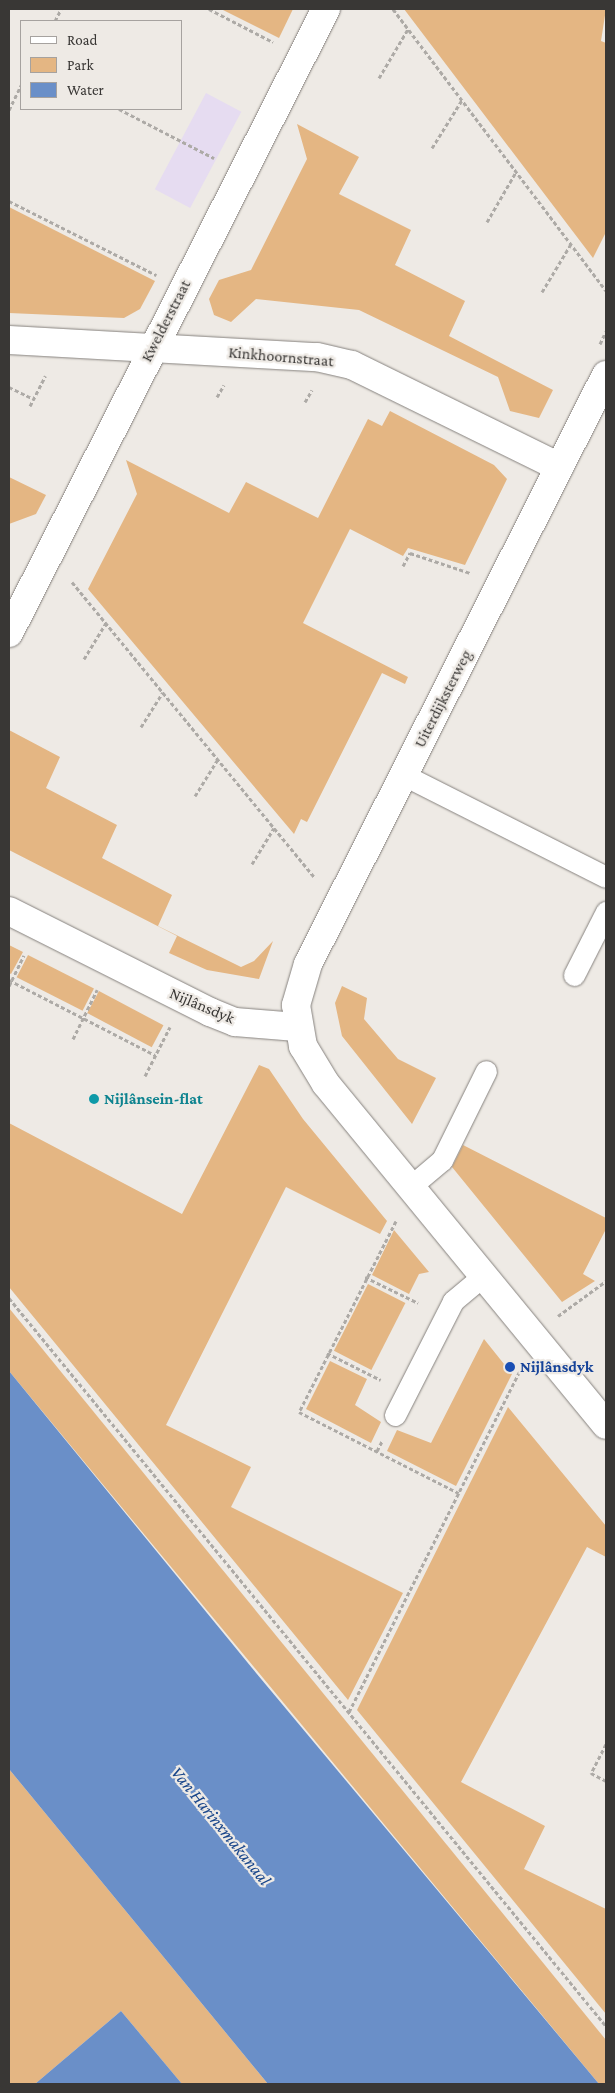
<!DOCTYPE html>
<html>
<head>
<meta charset="utf-8">
<style>
  body { margin:0 }
  #map { position:relative; width:615px; height:2093px; overflow:hidden; background:#eeeae5; font-family:"Crimson Pro",serif }
  div>[style] { position:absolute }
  .industrial>* { inset:0; background:#e6dcf1; transform-origin:0 0 }
  .green>* { inset:0; background:#e4b683; transform-origin:0 0 }
  .water>* { inset:0; background:#6a8fc8 }
  .path>* { height:3px; margin-top:-1.5px; transform-origin:0; background:repeating-linear-gradient(90deg,#adaaa6 0 4px,transparent 0 6.5px) }
  .roads { filter:drop-shadow(0 0 1px #86827e) drop-shadow(0 0 1px #86827e) }
  .service>* { height:21px; margin:-10.5px; padding:0 10.5px; transform-origin:10.5px; border-radius:10.5px; background:#fff }
  .minor>* { height:28px; margin:-14px; padding:0 14px; transform-origin:14px; border-radius:14px; background:#fff }
  .tertiary>* { height:28px; margin:-14px; padding:0 14px; transform-origin:14px; border-radius:14px; background:#fff }
  .dots>* { width:14px; height:14px; translate:-50% -50%; box-sizing:border-box; border:2px solid #eeeae5; border-radius:50% }
  span { translate:-50% -50%; white-space:nowrap; text-align:center; line-height:1.15; -webkit-text-stroke:4.5px #eeeae5; paint-order:stroke }
  .street-label { font-size:16px; color:#393735 }
  .culture-label { font-size:16px; color:#0d838f; font-weight:700 }
  .left { translate:0 -50%; text-align:left }
  .transit-label { font-size:16px; color:#164399; font-weight:700 }
  .water-label { font-size:18px; color:#18458a; font-style:italic }
  .frame { position:absolute; inset:0; border:10px solid #393735; pointer-events:none }
  .legend { position:absolute; left:20px; top:20px; width:162px; height:90px; box-sizing:border-box; background:#eeeae5; border:1px solid #a6a29f; margin:0; padding:6px 9px; list-style:none; font-size:15px; color:#393735 }
  .legend li { display:flex; align-items:center; gap:10px; height:25px }
  .legend b { width:25px; border:1px solid #a6a29f }
</style>
</head>
<body>
<div id="map">
  <div class="industrial">
    <div style="left:206px;top:93px;width:40px;height:109px;rotate:28deg"></div>
  </div>
  <div class="green">
    <div style="clip-path:polygon(221px 9px,293px 9px,279px 38px)"></div>
    <div style="clip-path:polygon(404px 9px,606px 9px,601px 41px,606px 43px,606px 232px,593px 258px)"></div>
    <div style="clip-path:polygon(297px 124px,359px 157px,339px 194px,411px 230px,395px 265px,465px 301px,449px 336px,553px 390px,539px 418px,510px 411px,498px 377px,359px 310px,256px 299px,231px 322px,214px 315px,209px 299px,219px 280px,251px 270px,307px 159px)"></div>
    <div style="clip-path:polygon(9px 207px,155px 281px,140px 309px,124px 318px,9px 313px)"></div>
    <div style="clip-path:polygon(390px 411px,494px 465px,507px 479px,465px 565px,408px 548px,403px 556px,350px 529px,303px 623px,408px 677px,405px 684px,382px 673px,307px 822px,301px 819px,294px 834px,88px 589px,137px 494px,126px 460px,229px 513px,246px 482px,318px 518px,368px 419px,382px 426px)"></div>
    <div style="clip-path:polygon(9px 477px,46px 495px,36px 514px,9px 524px)"></div>
    <div style="clip-path:polygon(9px 730px,60px 757px,46px 788px,117px 825px,102px 858px,172px 895px,158px 926px,241px 967px,254px 961px,273px 941px,259px 979px,207px 970px,169px 953px,177px 936px,9px 850px)"></div>
    <div style="clip-path:polygon(9px 945px,23px 952px,11px 974px,9px 973px)"></div>
    <div style="left:28px;top:955px;width:74px;height:25px;rotate:27deg"></div>
    <div style="clip-path:polygon(342px 986px,367px 998px,364px 1019px,398px 1059px,436px 1078px,412px 1124px,342px 1036px,335px 1003px)"></div>
    <div style="left:99px;top:991px;width:73px;height:25px;rotate:28deg"></div>
    <div style="clip-path:polygon(259px 1065px,269px 1069px,303px 1119px,387px 1221px,380px 1234px,286px 1187px,166px 1425px,251px 1467px,231px 1507px,403px 1593px,348px 1700px,9px 1287px,9px 1123px,182px 1214px)"></div>
    <div style="clip-path:polygon(463px 1145px,606px 1218px,606px 1229px,583px 1274px,595px 1281px,562px 1302px,452px 1167px)"></div>
    <div style="clip-path:polygon(394px 1230px,429px 1272px,419px 1274px,409px 1294px,372px 1275px)"></div>
    <div style="left:368px;top:1284px;width:42px;height:75px;rotate:27deg"></div>
    <div style="clip-path:polygon(9px 1308px,606px 2040px,606px 2084px,599px 2084px,9px 1371px)"></div>
    <div style="clip-path:polygon(484px 1339px,512px 1374px,456px 1486px,387px 1451px,397px 1430px,431px 1443px)"></div>
    <div style="clip-path:polygon(330px 1361px,367px 1379px,355px 1405px,381px 1422px,371px 1443px,306px 1409px)"></div>
    <div style="clip-path:polygon(508px 1407px,606px 1526px,606px 1557px,587px 1547px,461px 1782px,545px 1826px,524px 1869px,606px 1909px,606px 2014px,357px 1710px)"></div>
    <div style="clip-path:polygon(9px 1769px,268px 2084px,182px 2084px,121px 2011px,35px 2084px,9px 2084px)"></div>
  </div>
  <div class="water">
    <div style="clip-path:polygon(9px 1371px,252px 1668px,599px 2084px,268px 2084px,9px 1769px)"></div>
    <div style="clip-path:polygon(121px 2011px,182px 2084px,35px 2084px)"></div>
  </div>
  <div class="path">
    <div style="left:209px;top:9px;width:72px;rotate:27.3deg"></div>
    <div style="left:393px;top:9px;width:353px;rotate:52.9deg"></div>
    <div style="left:55px;top:21px;width:13px;rotate:-63deg"></div>
    <div style="left:379px;top:78px;width:57px;rotate:-59.4deg"></div>
    <div style="left:119px;top:109px;width:107px;rotate:27.3deg"></div>
    <div style="left:9px;top:110px;width:28px;rotate:-64deg"></div>
    <div style="left:432px;top:148px;width:57px;rotate:-58deg"></div>
    <div style="left:9px;top:201px;width:165px;rotate:26.7deg"></div>
    <div style="left:487px;top:222px;width:58px;rotate:-59.9deg"></div>
    <div style="left:542px;top:292px;width:56px;rotate:-58.9deg"></div>
    <div style="left:600px;top:344px;width:14px;rotate:-65deg"></div>
    <div style="left:9px;top:387px;width:28px;rotate:26deg"></div>
    <div style="left:217px;top:397px;width:14px;rotate:-60deg"></div>
    <div style="left:305px;top:402px;width:14px;rotate:-60deg"></div>
    <div style="left:30px;top:406px;width:34px;rotate:-63deg"></div>
    <div style="left:403px;top:566px;width:15px;rotate:-62deg"></div>
    <div style="left:410px;top:553px;width:63px;rotate:18.4deg"></div>
    <div style="left:72px;top:582px;width:382px;rotate:50.6deg"></div>
    <div style="left:84px;top:659px;width:42px;rotate:-58.6deg"></div>
    <div style="left:141px;top:727px;width:41px;rotate:-57.8deg"></div>
    <div style="left:195px;top:796px;width:44px;rotate:-58.1deg"></div>
    <div style="left:252px;top:864px;width:42px;rotate:-58.6deg"></div>
    <div style="left:9px;top:980px;width:164px;rotate:27.2deg"></div>
    <div style="left:9px;top:986px;width:34px;rotate:-64deg"></div>
    <div style="left:73px;top:1039px;width:55px;rotate:-63.9deg"></div>
    <div style="left:145px;top:1076px;width:55px;rotate:-63deg"></div>
    <div style="left:396px;top:1221px;width:214px;rotate:116.9deg"></div>
    <div style="left:299px;top:1412px;width:179px;rotate:26.9deg"></div>
    <div style="left:365px;top:1277px;width:59px;rotate:26.1deg"></div>
    <div style="left:9px;top:1298px;width:941px;rotate:50.65deg"></div>
    <div style="left:558px;top:1316px;width:59px;rotate:-36.1deg"></div>
    <div style="left:327px;top:1353px;width:60px;rotate:26.6deg"></div>
    <div style="left:377px;top:1451px;width:11px;rotate:-63deg"></div>
    <div style="left:349px;top:1712px;width:381px;rotate:-63.4deg"></div>
    <div style="left:606px;top:1744px;width:33px;rotate:117deg"></div>
    <div style="left:591px;top:1773px;width:17px;rotate:28deg"></div>
  </div>
  <div class="roads">
    <div class="service">
      <div style="left:404px;top:775px;width:226px;rotate:26.8deg"></div>
      <div style="left:574px;top:975px;width:71px;rotate:-63.1deg"></div>
      <div style="left:410px;top:1187px;width:42px;rotate:-40.2deg"></div>
      <div style="left:442px;top:1160px;width:99px;rotate:-63.7deg"></div>
      <div style="left:395px;top:1415px;width:128px;rotate:-63deg"></div>
      <div style="left:453px;top:1301px;width:39px;rotate:-40deg"></div>
    </div>
    <div class="minor">
      <div style="left:9px;top:340px;width:308px;rotate:3.2deg"></div>
      <div style="left:317px;top:357px;width:36px;rotate:13deg"></div>
      <div style="left:352px;top:365px;width:231px;rotate:26.2deg"></div>
      <div style="left:9px;top:633px;width:700px;rotate:-63.07deg"></div>
      <div style="left:9px;top:911px;width:225px;rotate:26.7deg"></div>
      <div style="left:210px;top:1012px;width:27px;rotate:22deg"></div>
      <div style="left:235px;top:1022px;width:62px;rotate:4.6deg"></div>
    </div>
    <div class="tertiary">
      <div style="left:606px;top:375px;width:660px;rotate:116.84deg"></div>
      <div style="left:308px;top:964px;width:43px;rotate:106.3deg"></div>
      <div style="left:296px;top:1005px;width:42px;rotate:80.3deg"></div>
      <div style="left:303px;top:1046px;width:44px;rotate:58.8deg"></div>
      <div style="left:326px;top:1084px;width:441px;rotate:50.6deg"></div>
    </div>
  </div>
  <div class="dots">
    <div style="left:94px;top:1099px;background:#0f9aa8"></div>
    <div style="left:510px;top:1367px;background:#1a4fb4"></div>
  </div>
  <div class="street-label">
    <span style="left:166px;top:321px;rotate:-63deg">Kwelderstraat</span>
    <span style="left:281px;top:357px;rotate:5deg">Kinkhoornstraat</span>
    <span style="left:443px;top:699px;rotate:-63deg">Uiterdijksterweg</span>
    <span style="left:202px;top:1006px;rotate:23deg">Nijlânsdyk</span>
  </div>
  <div class="culture-label">
    <span class="left" style="left:104px;top:1099px">Nijlânsein-flat</span>
  </div>
  <div class="transit-label">
    <span class="left" style="left:520px;top:1367px">Nijlânsdyk</span>
  </div>
  <div class="water-label">
    <span style="left:221px;top:1826px;rotate:51deg">Van Harinxmakanaal</span>
  </div>
  <div class="frame"></div>
  <ul class="legend">
  <li><b style="height:6px;background:#fff"></b>Road</li>
  <li><b style="height:14px;background:#e4b683"></b>Park</li>
  <li><b style="height:14px;background:#6a8fc8"></b>Water</li>
  </ul>
</div>
</body>
</html>
